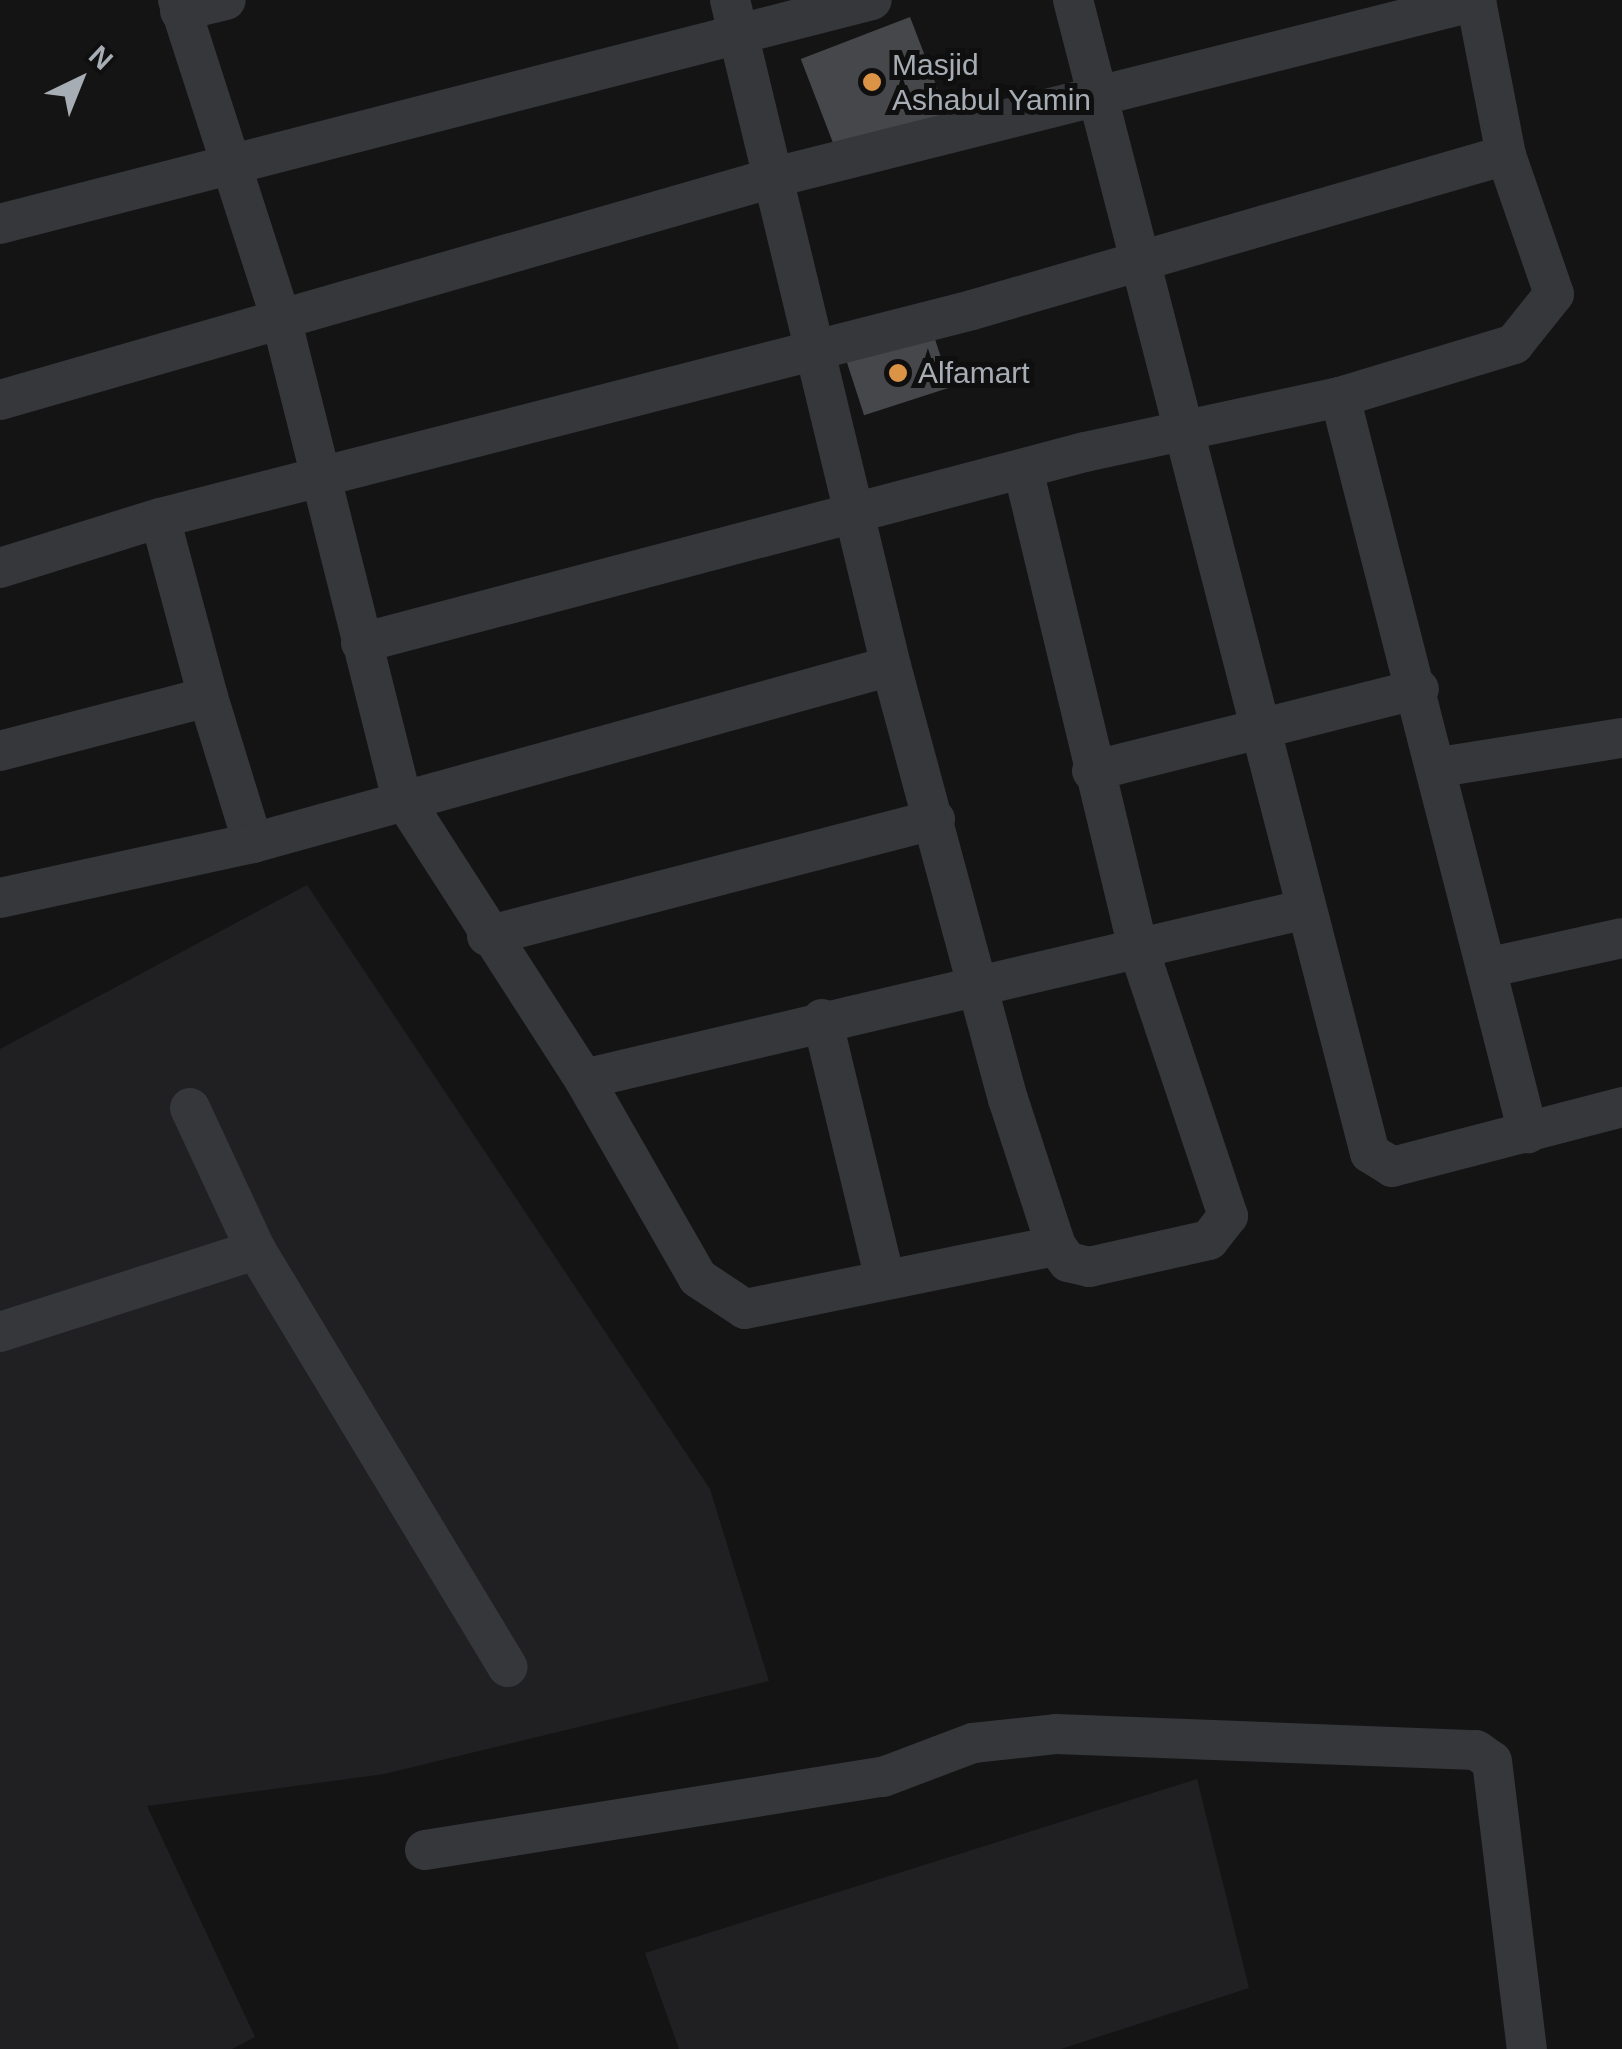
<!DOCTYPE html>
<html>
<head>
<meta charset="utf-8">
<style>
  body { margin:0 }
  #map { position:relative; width:1622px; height:2049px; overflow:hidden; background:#141415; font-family:Helvetica,sans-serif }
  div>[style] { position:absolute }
  .built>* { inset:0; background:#202022 }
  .building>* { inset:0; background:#46474a; transform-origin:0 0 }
  .minor>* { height:40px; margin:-20px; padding:0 20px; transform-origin:20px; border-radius:20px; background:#35373a }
  .dots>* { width:28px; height:28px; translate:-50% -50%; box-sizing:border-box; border:5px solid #0f0f10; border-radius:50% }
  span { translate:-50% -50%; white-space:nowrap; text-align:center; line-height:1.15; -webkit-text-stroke:10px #0f0f10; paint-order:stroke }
  .poi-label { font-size:30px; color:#a7adb4 }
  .left { translate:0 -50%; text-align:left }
  .north { position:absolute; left:30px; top:30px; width:100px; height:100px; -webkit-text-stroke:8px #0f0f10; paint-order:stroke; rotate:43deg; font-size:28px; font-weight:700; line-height:40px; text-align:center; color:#a7adb4 }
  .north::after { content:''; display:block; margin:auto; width:35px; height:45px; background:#a7adb4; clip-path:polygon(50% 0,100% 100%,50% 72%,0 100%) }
</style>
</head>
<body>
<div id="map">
  <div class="built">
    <div style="clip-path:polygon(307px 885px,710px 1489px,769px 1681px,384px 1774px,147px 1806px,255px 2037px,232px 2049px,0 2049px,0 1049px)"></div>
    <div style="clip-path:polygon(1197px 1779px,1249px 1988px,1061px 2049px,679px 2049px,645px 1953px)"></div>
  </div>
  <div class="building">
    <div style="left:910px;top:17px;width:103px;height:117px;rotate:69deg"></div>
    <div style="left:933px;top:333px;width:57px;height:91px;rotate:72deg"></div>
  </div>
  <div class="minor">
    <div style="left:178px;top:0;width:334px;rotate:72.1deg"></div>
    <div style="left:281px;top:318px;width:492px;rotate:75.9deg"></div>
    <div style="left:401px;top:795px;width:338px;rotate:57.2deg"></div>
    <div style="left:584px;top:1079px;width:229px;rotate:60.2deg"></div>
    <div style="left:698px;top:1278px;width:56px;rotate:33.4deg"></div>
    <div style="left:745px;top:1309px;width:317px;rotate:-11.5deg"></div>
    <div style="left:730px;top:0;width:685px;rotate:76.41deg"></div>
    <div style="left:891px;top:666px;width:449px;rotate:74.9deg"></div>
    <div style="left:1008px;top:1099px;width:155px;rotate:71.9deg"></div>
    <div style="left:1056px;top:1246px;width:20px;rotate:53deg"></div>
    <div style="left:1068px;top:1262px;width:22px;rotate:13deg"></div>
    <div style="left:1089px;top:1267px;width:123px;rotate:-12.7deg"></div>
    <div style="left:1209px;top:1240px;width:31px;rotate:-52deg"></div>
    <div style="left:1228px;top:1216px;width:287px;rotate:-108.5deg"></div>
    <div style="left:1137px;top:944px;width:488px;rotate:-103.5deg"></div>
    <div style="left:1073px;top:0;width:1191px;rotate:75.56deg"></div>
    <div style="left:1370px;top:1153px;width:26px;rotate:32deg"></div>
    <div style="left:1392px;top:1167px;width:238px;rotate:-14.6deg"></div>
    <div style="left:180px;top:11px;width:47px;rotate:-13.4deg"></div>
    <div style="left:0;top:224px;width:900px;rotate:-14.41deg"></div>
    <div style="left:1340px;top:397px;width:760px;rotate:75.67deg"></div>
    <div style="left:0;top:400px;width:811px;rotate:-16.04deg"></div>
    <div style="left:779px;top:176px;width:719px;rotate:-14.09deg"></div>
    <div style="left:0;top:568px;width:168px;rotate:-17.4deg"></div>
    <div style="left:160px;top:518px;width:838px;rotate:-14.37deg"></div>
    <div style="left:972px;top:310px;width:556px;rotate:-16.19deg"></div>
    <div style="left:361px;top:643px;width:749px;rotate:-14.78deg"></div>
    <div style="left:1085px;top:452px;width:261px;rotate:-12.2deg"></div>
    <div style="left:1340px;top:397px;width:182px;rotate:-16.9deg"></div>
    <div style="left:1514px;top:344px;width:64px;rotate:-51.3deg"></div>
    <div style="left:1554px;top:294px;width:147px;rotate:-109.1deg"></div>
    <div style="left:1506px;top:155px;width:158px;rotate:-101deg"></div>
    <div style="left:208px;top:697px;width:153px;rotate:72.9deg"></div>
    <div style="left:0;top:751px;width:215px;rotate:-14.6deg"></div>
    <div style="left:208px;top:697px;width:185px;rotate:-105deg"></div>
    <div style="left:1440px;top:767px;width:184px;rotate:-9.1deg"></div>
    <div style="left:1092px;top:771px;width:337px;rotate:-14.1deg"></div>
    <div style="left:0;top:898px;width:259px;rotate:-12.3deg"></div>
    <div style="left:253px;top:843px;width:662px;rotate:-15.51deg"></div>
    <div style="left:487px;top:936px;width:463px;rotate:-14.6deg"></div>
    <div style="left:1486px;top:968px;width:139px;rotate:-12.4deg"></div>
    <div style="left:822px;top:1019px;width:268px;rotate:76.4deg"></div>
    <div style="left:584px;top:1079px;width:742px;rotate:-13.25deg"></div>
    <div style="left:190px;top:1108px;width:157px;rotate:65.1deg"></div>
    <div style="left:256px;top:1250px;width:487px;rotate:58.9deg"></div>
    <div style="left:0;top:1332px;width:269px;rotate:-17.8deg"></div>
    <div style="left:425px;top:1850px;width:464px;rotate:-9.1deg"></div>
    <div style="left:883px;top:1777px;width:96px;rotate:-20.7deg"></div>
    <div style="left:973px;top:1743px;width:83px;rotate:-6.2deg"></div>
    <div style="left:1056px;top:1734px;width:420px;rotate:2.2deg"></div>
    <div style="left:1476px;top:1750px;width:19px;rotate:35deg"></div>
    <div style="left:1492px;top:1761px;width:290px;rotate:83.1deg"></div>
  </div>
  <div class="dots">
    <div style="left:872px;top:82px;background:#db9446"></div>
    <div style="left:898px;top:373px;background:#db9446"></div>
  </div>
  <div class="poi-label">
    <span class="left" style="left:892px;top:82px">Masjid<br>Ashabul Yamin</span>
    <span class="left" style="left:918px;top:373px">Alfamart</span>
  </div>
  <div class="north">N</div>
</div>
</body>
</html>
